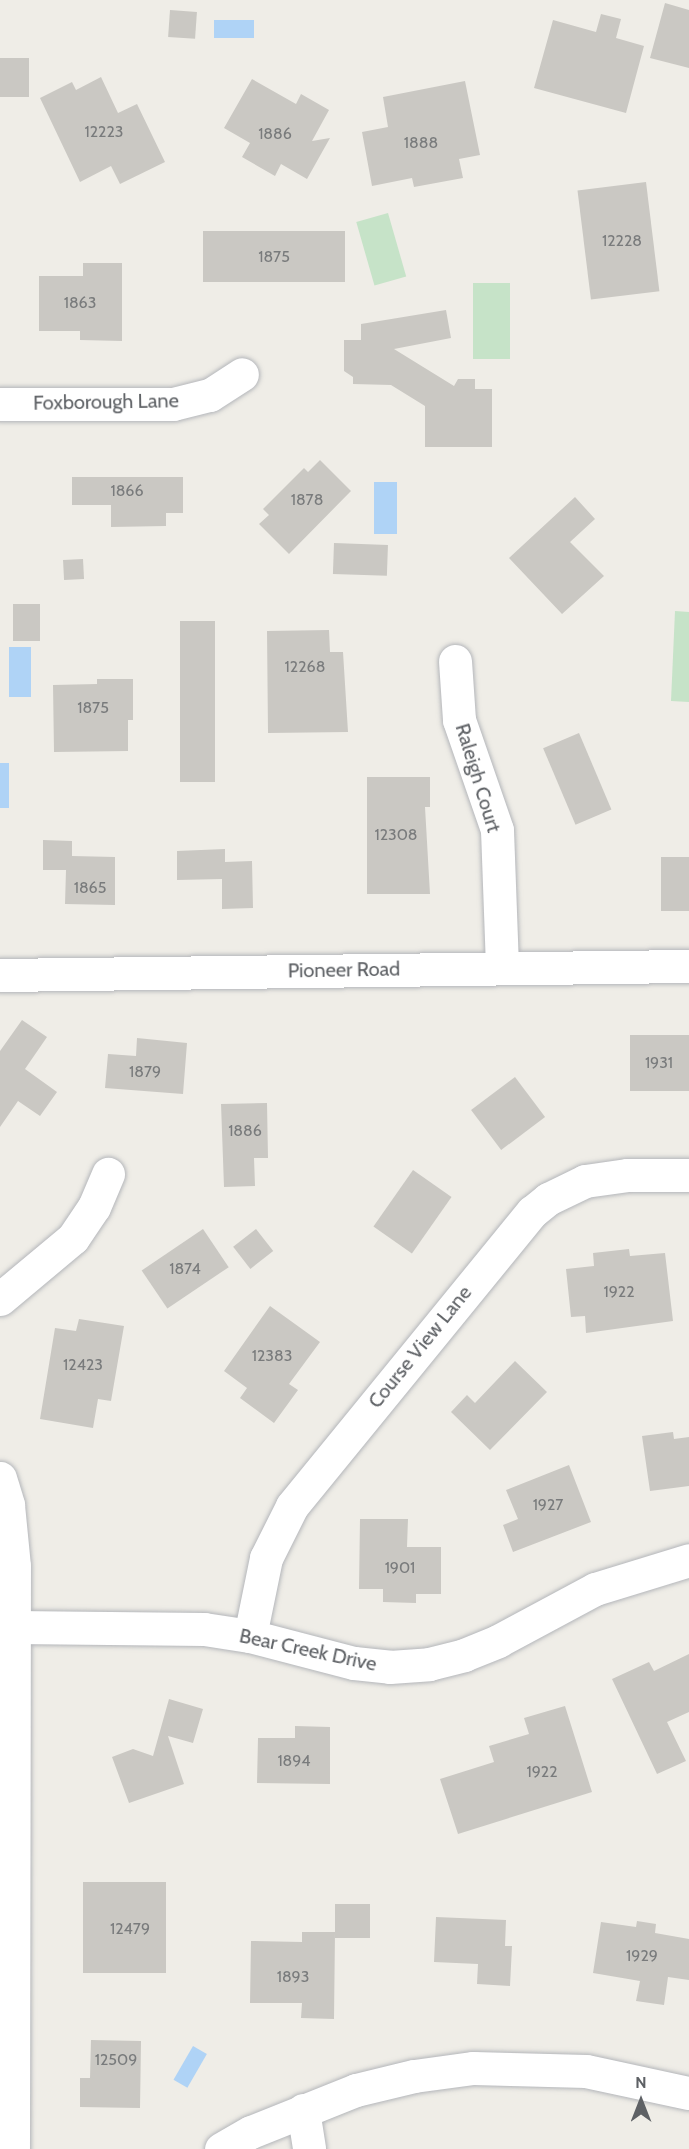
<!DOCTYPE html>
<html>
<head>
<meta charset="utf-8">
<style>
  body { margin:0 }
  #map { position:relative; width:689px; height:2149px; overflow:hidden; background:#efede7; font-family:Cabin,sans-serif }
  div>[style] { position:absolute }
  .green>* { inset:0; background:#c6e3c8; transform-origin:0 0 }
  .water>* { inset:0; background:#afd3f6; transform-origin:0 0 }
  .building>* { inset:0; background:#cac8c3; transform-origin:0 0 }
  .roads { filter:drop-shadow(0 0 2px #b4b6ba) drop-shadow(0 0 2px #b4b6ba) }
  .minor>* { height:33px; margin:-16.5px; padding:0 16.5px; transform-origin:16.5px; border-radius:16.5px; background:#fff }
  span { translate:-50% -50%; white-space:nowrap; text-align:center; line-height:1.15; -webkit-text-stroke:4.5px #fff; paint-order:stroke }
  .number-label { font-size:16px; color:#797b7c }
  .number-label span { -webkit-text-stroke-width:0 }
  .street-label { font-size:20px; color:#5e6165 }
  .north { position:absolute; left:611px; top:2071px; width:60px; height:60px; -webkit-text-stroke:4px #fff; paint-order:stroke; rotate:0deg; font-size:16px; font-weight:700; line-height:24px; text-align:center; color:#5e6165 }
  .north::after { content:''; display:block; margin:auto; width:21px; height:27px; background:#5e6165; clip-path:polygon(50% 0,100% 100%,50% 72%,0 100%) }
</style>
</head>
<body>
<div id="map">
  <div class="green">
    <div style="left:388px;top:213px;width:66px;height:33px;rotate:74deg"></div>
    <div style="left:473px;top:283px;width:37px;height:76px"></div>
    <div style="clip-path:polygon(675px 611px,689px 612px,689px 702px,671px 701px)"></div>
  </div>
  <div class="water">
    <div style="left:214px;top:20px;width:40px;height:18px"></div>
    <div style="left:374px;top:482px;width:23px;height:52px"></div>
    <div style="left:31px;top:647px;width:50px;height:22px;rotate:90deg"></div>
    <div style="left:0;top:763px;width:9px;height:45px"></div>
    <div style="left:193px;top:2046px;width:16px;height:39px;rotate:30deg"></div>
  </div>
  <div class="building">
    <div style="clip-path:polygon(665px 3px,689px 10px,689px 68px,650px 58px)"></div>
    <div style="left:170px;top:10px;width:27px;height:27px;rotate:4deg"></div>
    <div style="clip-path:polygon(601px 14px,621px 19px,616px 38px,644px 46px,626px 113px,534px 88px,553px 20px,596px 32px)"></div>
    <div style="left:0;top:58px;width:29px;height:39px"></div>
    <div style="clip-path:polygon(101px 77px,118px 113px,137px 104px,165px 162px,120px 184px,111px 166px,80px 182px,40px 98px,72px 82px,76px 90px)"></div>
    <div style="clip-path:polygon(252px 79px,296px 104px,301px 94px,329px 110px,312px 141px,330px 138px,307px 179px,281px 164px,275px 176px,242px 157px,250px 143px,224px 128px)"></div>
    <div style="clip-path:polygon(465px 81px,480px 155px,459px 159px,463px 178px,414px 187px,412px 178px,372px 186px,362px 132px,388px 127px,383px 97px)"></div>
    <div style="left:646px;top:182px;width:110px;height:69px;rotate:83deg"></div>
    <div style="left:345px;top:231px;width:51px;height:142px;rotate:90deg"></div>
    <div style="clip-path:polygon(83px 263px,122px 263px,122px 341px,80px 340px,80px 331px,39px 331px,39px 276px,83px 276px)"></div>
    <div style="clip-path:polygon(446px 310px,451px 338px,394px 349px,454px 386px,458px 379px,475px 379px,475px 389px,492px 389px,492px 447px,425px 447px,425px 406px,391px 385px,353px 384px,353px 377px,344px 371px,344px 340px,361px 340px,361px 324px)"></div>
    <div style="clip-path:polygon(320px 460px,351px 491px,289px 554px,259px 524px,269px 515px,263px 509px,304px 468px,308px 472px)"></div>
    <div style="clip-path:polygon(72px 477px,183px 477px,183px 513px,166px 513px,166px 526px,111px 527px,111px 505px,72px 505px)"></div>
    <div style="clip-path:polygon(575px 497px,595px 519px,570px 542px,604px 576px,562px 614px,509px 558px)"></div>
    <div style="left:334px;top:543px;width:54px;height:31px;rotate:2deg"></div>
    <div style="left:83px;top:559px;width:20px;height:20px;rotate:87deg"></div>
    <div style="left:13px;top:604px;width:27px;height:37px"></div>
    <div style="left:180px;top:621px;width:35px;height:161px"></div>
    <div style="clip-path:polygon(329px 630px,330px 652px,343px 652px,348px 732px,268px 733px,267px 631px)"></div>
    <div style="clip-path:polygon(97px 679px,133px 679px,133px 720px,128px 720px,128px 751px,54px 752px,53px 685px,97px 684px)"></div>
    <div style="left:579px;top:733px;width:83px;height:39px;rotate:67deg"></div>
    <div style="clip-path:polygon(367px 777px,430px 777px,430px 807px,425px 807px,430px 894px,367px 894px)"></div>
    <div style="clip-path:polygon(43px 840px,72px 841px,72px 856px,115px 857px,115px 905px,65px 904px,66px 870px,43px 870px)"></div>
    <div style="clip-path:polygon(225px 849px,225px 862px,252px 861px,253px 908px,222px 909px,222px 879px,177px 880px,177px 851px)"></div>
    <div style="left:661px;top:857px;width:28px;height:54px"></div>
    <div style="clip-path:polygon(22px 1020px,47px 1037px,25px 1069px,57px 1092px,40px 1116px,18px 1101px,0 1127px,0 1051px)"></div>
    <div style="left:630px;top:1035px;width:59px;height:56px"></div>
    <div style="clip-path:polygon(137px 1038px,187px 1043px,183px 1094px,105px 1088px,108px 1054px,136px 1056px)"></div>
    <div style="left:515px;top:1077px;width:50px;height:55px;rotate:53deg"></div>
    <div style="clip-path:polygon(267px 1103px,268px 1158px,254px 1158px,255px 1186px,224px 1187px,221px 1104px)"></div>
    <div style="left:413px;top:1170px;width:47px;height:69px;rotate:35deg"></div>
    <div style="left:203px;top:1229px;width:46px;height:74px;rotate:56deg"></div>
    <div style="left:256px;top:1229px;width:28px;height:29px;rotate:52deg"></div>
    <div style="clip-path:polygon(629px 1249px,630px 1256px,665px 1253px,673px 1321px,586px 1333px,585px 1316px,571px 1317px,566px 1269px,594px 1266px,593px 1253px)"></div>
    <div style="clip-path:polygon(270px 1306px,320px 1342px,289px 1384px,298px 1390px,274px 1423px,240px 1398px,247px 1388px,224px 1371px)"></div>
    <div style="clip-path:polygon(79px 1319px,124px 1326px,111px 1401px,98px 1399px,93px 1428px,40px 1419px,55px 1328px,76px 1331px)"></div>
    <div style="clip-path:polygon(515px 1361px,547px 1392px,490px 1450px,451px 1412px,467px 1395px,475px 1403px)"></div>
    <div style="clip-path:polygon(673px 1432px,674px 1439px,689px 1437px,689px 1486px,650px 1491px,642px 1436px)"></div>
    <div style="clip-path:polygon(569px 1465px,591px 1522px,513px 1552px,503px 1525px,518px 1519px,506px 1490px)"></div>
    <div style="clip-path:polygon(360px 1519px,408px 1519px,407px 1547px,441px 1547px,441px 1594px,416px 1594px,416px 1603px,383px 1602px,383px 1589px,359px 1589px)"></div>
    <div style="clip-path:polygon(689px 1654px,689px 1712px,667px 1722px,686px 1761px,657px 1774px,612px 1679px,649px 1662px,654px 1671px)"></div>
    <div style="clip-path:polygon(169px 1699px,203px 1709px,193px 1743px,168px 1736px,184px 1784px,129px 1803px,112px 1757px,133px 1749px,153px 1756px)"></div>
    <div style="clip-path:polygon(565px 1706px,592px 1792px,458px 1834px,440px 1779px,494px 1762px,489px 1746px,529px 1734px,524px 1718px)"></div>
    <div style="clip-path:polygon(295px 1726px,330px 1727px,330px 1784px,257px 1783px,258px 1738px,295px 1738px)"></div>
    <div style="left:83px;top:1882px;width:83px;height:91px"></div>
    <div style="left:335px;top:1904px;width:35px;height:34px"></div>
    <div style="clip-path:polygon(436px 1917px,506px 1920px,505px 1946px,512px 1946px,510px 1986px,477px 1984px,478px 1964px,434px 1962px)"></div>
    <div style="clip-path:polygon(637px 1921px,656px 1924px,655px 1933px,689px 1939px,689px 1980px,668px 1977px,664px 2005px,636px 2001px,640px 1981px,593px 1973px,601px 1922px,636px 1927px)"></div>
    <div style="clip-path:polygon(302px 1932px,335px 1932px,334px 2019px,301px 2018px,302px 2003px,250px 2003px,251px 1941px,302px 1942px)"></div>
    <div style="clip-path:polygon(91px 2040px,141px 2041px,140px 2108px,80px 2107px,80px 2078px,90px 2078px)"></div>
  </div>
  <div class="roads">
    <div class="minor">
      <div style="left:0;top:404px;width:173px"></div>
      <div style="left:173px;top:404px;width:38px;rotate:-14deg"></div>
      <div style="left:210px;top:395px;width:38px;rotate:-33deg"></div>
      <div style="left:455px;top:661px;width:59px;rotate:86.1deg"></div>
      <div style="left:459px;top:720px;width:116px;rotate:70.9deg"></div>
      <div style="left:497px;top:830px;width:138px;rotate:87.9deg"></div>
      <div style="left:0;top:975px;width:689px;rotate:-0.75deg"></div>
      <div style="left:0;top:1299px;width:95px;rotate:-39.9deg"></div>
      <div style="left:73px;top:1238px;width:37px;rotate:-56deg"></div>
      <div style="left:94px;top:1207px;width:36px;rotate:-67deg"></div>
      <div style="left:0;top:1478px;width:28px;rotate:73deg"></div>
      <div style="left:8px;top:1505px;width:61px;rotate:84.4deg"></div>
      <div style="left:14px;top:1566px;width:583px;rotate:90.1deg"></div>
      <div style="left:14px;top:1627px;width:190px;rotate:0.6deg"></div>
      <div style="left:204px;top:1629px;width:47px;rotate:8.7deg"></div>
      <div style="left:250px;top:1636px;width:107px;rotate:14.6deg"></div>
      <div style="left:354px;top:1663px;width:36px;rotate:6deg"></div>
      <div style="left:390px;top:1667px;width:39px;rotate:-4deg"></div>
      <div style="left:429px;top:1664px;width:36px;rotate:-14deg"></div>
      <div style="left:464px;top:1655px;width:37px;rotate:-22deg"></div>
      <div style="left:498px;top:1641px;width:110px;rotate:-28.2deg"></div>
      <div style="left:595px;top:1589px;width:98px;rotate:-17.1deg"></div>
      <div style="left:250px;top:1636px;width:80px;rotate:-78.4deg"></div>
      <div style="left:266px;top:1558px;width:58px;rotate:-63.4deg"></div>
      <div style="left:292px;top:1506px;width:380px;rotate:-50.8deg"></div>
      <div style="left:532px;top:1212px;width:21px;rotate:-39deg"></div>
      <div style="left:548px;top:1199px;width:41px;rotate:-25.9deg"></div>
      <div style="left:585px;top:1181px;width:42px;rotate:-8.1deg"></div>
      <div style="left:627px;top:1175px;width:62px"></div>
      <div style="left:303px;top:2110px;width:39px;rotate:81deg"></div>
      <div style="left:221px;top:2149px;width:34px;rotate:-30deg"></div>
      <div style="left:251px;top:2132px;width:113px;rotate:-21.8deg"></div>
      <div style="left:356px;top:2090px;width:60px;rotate:-13.6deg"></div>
      <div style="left:414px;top:2076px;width:60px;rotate:-7.7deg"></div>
      <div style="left:473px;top:2068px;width:113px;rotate:1.5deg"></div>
      <div style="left:586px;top:2071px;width:105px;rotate:12.1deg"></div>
    </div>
  </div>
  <div class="number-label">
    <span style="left:104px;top:132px">12223</span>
    <span style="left:275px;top:134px">1886</span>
    <span style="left:421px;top:143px">1888</span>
    <span style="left:622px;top:241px">12228</span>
    <span style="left:274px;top:257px">1875</span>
    <span style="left:80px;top:303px">1863</span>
    <span style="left:127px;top:491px">1866</span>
    <span style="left:307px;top:500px">1878</span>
    <span style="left:305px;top:667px">12268</span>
    <span style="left:93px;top:708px">1875</span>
    <span style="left:396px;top:835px">12308</span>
    <span style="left:90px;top:888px">1865</span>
    <span style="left:659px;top:1063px">1931</span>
    <span style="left:145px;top:1072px">1879</span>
    <span style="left:245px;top:1131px">1886</span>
    <span style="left:185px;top:1269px">1874</span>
    <span style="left:619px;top:1292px">1922</span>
    <span style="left:272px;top:1356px">12383</span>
    <span style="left:83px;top:1365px">12423</span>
    <span style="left:548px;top:1505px">1927</span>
    <span style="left:400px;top:1568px">1901</span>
    <span style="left:294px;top:1761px">1894</span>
    <span style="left:542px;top:1772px">1922</span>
    <span style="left:130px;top:1929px">12479</span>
    <span style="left:642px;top:1956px">1929</span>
    <span style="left:293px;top:1977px">1893</span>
    <span style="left:116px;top:2060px">12509</span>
  </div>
  <div class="street-label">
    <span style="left:106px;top:402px;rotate:-1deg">Foxborough Lane</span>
    <span style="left:478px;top:778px;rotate:73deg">Raleigh Court</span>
    <span style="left:344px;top:970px;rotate:-1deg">Pioneer Road</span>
    <span style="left:420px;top:1347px;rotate:-51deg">Course View Lane</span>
    <span style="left:308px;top:1650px;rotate:12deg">Bear Creek Drive</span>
  </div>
  <div class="north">N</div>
</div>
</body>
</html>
